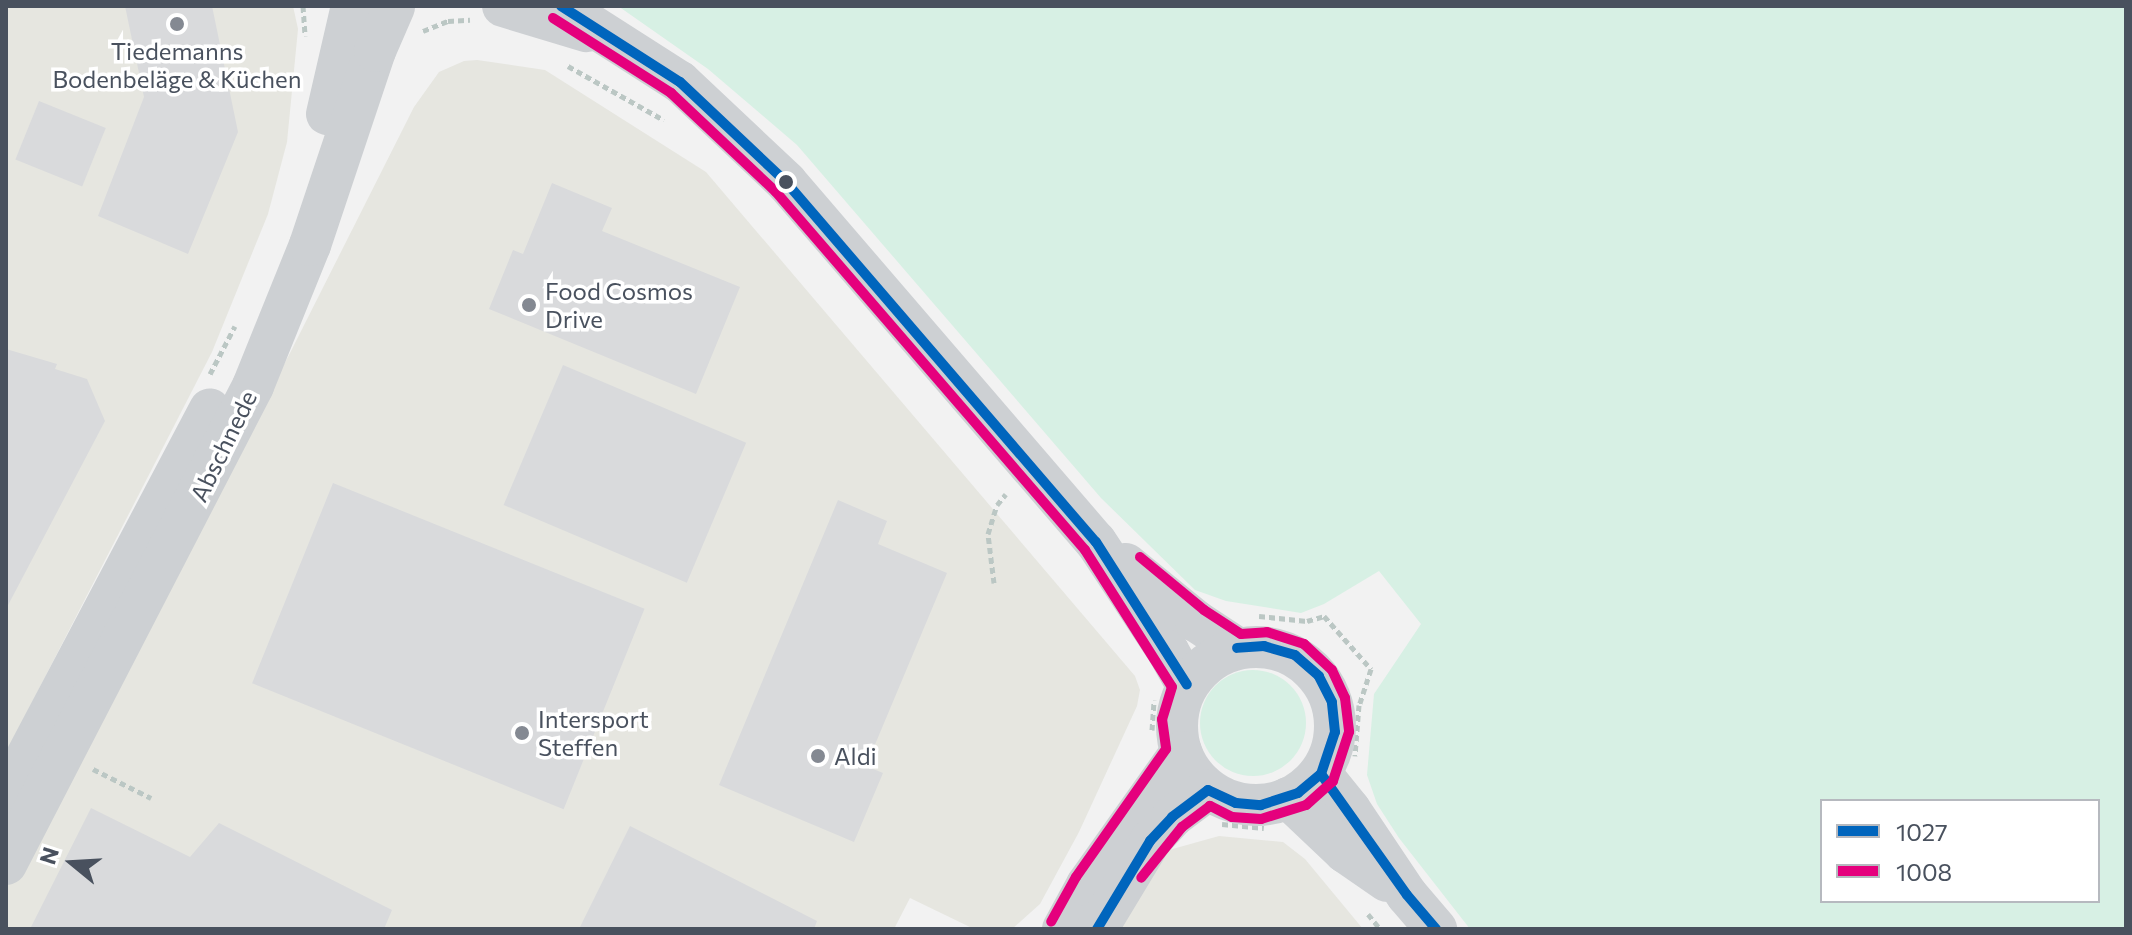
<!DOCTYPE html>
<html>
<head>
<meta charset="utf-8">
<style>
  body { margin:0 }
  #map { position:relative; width:2132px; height:935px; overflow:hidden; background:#f2f2f2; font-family:Commissioner,sans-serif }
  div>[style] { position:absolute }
  .commercial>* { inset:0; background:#e6e6e0 }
  .green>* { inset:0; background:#d7f0e4 }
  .round { border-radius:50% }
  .building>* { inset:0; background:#d9dadc; transform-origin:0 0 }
  .path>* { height:5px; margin-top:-2.5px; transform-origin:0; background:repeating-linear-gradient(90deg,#bbc7c4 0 6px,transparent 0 10px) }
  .minor>* { height:42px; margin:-21px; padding:0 21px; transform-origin:21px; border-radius:21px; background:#cdd0d3 }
  .minor>.ring { margin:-21px; padding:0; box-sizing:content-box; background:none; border:42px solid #cdd0d3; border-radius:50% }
  .bus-1>* { height:10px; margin:-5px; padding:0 5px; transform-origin:5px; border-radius:5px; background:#0065bd }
  .bus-2>* { height:10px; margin:-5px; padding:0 5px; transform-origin:5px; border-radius:5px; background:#e5007d }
  .dots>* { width:22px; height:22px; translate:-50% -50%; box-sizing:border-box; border:4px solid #fff; border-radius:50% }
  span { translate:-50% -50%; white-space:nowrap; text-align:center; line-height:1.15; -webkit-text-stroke:7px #fff; paint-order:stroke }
  .poi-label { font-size:24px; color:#49515e }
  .left { translate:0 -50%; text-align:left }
  .street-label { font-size:24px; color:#49515e }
  .frame { position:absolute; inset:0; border:8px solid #49515e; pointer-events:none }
  .legend { position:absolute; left:1820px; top:799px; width:280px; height:104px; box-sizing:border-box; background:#fff; border:2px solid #b6b9bf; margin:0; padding:10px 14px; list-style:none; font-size:24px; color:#49515e }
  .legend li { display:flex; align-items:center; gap:16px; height:40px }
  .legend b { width:40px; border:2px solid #b6b9bf }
  .north { position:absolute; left:32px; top:823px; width:80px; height:80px; -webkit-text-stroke:6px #fff; paint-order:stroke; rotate:288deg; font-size:22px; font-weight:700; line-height:32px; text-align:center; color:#49515e }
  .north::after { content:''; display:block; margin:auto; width:28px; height:36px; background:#49515e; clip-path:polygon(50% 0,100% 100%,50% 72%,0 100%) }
</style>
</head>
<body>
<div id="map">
  <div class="commercial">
    <div style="clip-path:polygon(6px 6px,293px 6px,298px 29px,287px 142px,268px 214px,212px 352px,6px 753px)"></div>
    <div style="clip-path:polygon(477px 60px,545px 70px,706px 172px,1135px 676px,1140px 690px,1137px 706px,1079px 832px,1040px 904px,1012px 929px,974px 929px,910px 898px,894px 929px,6px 929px,6px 882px,290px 353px,414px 107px,439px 72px,464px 61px)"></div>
    <div style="clip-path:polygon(1219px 836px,1283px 842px,1305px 859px,1363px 929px,1116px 929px,1169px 850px)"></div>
  </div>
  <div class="green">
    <div style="clip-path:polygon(evenodd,618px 6px,2126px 6px,2126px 929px,1470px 929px,1399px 838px,1377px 804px,1367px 775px,1374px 694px,1421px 624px,1379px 571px,1324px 604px,1301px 613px,1226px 601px,1195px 590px,1101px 498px,797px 145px,708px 69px,618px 6px,1822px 801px,2098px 801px,2098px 901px,1822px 901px,1822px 801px)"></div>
    <div class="round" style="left:1200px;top:670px;width:106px;height:106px"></div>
  </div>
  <div class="building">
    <div style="clip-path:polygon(125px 6px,212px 6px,238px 132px,188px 254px,98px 216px,144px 97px)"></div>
    <div style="left:39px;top:101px;width:72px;height:63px;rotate:22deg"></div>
    <div style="clip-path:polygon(552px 183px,612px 208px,602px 231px,740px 287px,696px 394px,489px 309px,513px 250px,523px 254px)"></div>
    <div style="clip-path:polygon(6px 349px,57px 364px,55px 369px,87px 379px,105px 421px,6px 609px)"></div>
    <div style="left:563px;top:365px;width:199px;height:152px;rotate:23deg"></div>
    <div style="left:333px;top:483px;width:336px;height:216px;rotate:22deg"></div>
    <div style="clip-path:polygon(838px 500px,887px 521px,878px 544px,947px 573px,866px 766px,883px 773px,854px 842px,719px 785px)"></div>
    <div style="clip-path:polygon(91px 808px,190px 857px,219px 823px,392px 910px,384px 929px,30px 929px)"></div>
    <div style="clip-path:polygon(630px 826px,817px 921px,814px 929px,579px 929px)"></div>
  </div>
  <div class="path">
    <div style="left:303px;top:6px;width:30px;rotate:86deg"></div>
    <div style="left:423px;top:31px;width:27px;rotate:-22deg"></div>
    <div style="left:448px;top:21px;width:22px;rotate:-3deg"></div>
    <div style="left:568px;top:66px;width:110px;rotate:29.4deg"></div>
    <div style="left:210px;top:374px;width:54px;rotate:-62.5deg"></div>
    <div style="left:994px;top:583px;width:49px;rotate:-97deg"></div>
    <div style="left:988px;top:534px;width:30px;rotate:-73deg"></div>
    <div style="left:997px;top:505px;width:14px;rotate:-51deg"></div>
    <div style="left:1259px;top:616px;width:48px;rotate:5.9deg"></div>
    <div style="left:1307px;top:621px;width:18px;rotate:-16deg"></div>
    <div style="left:1324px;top:616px;width:71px;rotate:48.4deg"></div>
    <div style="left:1371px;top:669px;width:38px;rotate:108deg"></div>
    <div style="left:1359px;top:705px;width:51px;rotate:94.5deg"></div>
    <div style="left:1152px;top:730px;width:30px;rotate:-86deg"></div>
    <div style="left:93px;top:769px;width:65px;rotate:26.6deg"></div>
    <div style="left:1222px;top:824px;width:42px;rotate:5.4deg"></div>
    <div style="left:1368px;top:914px;width:19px;rotate:51deg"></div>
  </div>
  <div class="minor">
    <div style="left:503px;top:6px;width:87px;rotate:16.8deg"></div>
    <div style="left:561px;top:6px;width:141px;rotate:32.6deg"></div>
    <div style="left:680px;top:82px;width:146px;rotate:43.3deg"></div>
    <div style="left:786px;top:182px;width:475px;rotate:49.3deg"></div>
    <div style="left:1096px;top:542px;width:131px;rotate:56.6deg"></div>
    <div style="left:1168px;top:651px;width:39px;rotate:61deg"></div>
    <div style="left:327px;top:114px;width:111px;rotate:-77deg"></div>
    <div style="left:1126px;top:564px;width:90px;rotate:39.2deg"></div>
    <div style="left:1196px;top:621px;width:49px;rotate:33.4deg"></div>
    <div class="ring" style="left:1177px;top:647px;width:116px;height:116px"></div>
    <div style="left:1321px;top:774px;width:46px;rotate:51.1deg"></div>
    <div style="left:1350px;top:810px;width:102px;rotate:56.2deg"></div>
    <div style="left:1407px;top:895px;width:45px;rotate:49.5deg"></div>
    <div style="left:6px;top:796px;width:437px;rotate:-62.2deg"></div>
    <div style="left:1288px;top:798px;width:79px;rotate:43.5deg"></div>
    <div style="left:1345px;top:852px;width:51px;rotate:34.6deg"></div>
    <div style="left:6px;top:864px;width:538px;rotate:-62.67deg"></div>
    <div style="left:253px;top:386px;width:152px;rotate:-68deg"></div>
    <div style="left:310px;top:245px;width:205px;rotate:-71.5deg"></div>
    <div style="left:375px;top:51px;width:48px;rotate:-66.6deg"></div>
    <div style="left:1063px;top:929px;width:50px;rotate:-61.4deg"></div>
    <div style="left:1087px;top:885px;width:163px;rotate:-54.7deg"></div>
    <div style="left:1097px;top:929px;width:103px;rotate:-58.9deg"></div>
    <div style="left:1150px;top:841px;width:33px;rotate:-47deg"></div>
    <div style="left:1172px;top:817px;width:45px;rotate:-36.9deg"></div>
  </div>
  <div class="bus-1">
    <div style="left:561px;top:6px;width:141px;rotate:32.6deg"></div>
    <div style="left:680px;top:82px;width:146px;rotate:43.3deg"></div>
    <div style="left:786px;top:182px;width:475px;rotate:49.3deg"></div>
    <div style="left:1096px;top:542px;width:169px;rotate:57.5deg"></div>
    <div style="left:1321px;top:774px;width:148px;rotate:54.6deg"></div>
    <div style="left:1407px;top:895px;width:45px;rotate:49.5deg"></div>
    <div style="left:1097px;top:929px;width:103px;rotate:-58.9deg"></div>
    <div style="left:1150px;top:841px;width:33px;rotate:-47deg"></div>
    <div style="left:1172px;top:817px;width:45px;rotate:-36.9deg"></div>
    <div style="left:1208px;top:790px;width:31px;rotate:25deg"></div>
    <div style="left:1236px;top:803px;width:25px;rotate:5deg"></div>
    <div style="left:1261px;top:805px;width:39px;rotate:-18deg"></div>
    <div style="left:1298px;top:793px;width:30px;rotate:-40deg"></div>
    <div style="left:1321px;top:774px;width:44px;rotate:-71.6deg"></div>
    <div style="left:1335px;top:732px;width:30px;rotate:-96deg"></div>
    <div style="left:1332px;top:702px;width:29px;rotate:-117deg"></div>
    <div style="left:1319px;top:676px;width:32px;rotate:-139deg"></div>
    <div style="left:1295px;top:655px;width:32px;rotate:-164deg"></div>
    <div style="left:1264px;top:646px;width:27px;rotate:176deg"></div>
  </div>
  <div class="bus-2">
    <div style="left:553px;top:18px;width:140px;rotate:32.4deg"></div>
    <div style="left:671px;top:93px;width:144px;rotate:43.3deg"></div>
    <div style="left:776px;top:192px;width:473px;rotate:49.2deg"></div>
    <div style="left:1085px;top:550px;width:162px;rotate:57.6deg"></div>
    <div style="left:1172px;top:687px;width:34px;rotate:107deg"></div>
    <div style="left:1162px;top:719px;width:30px;rotate:82deg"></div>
    <div style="left:1166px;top:749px;width:156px;rotate:125.1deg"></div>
    <div style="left:1076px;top:877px;width:51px;rotate:119.1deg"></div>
    <div style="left:1140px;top:557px;width:83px;rotate:39.6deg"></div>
    <div style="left:1204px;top:610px;width:44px;rotate:33deg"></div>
    <div style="left:1241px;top:634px;width:26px;rotate:-4deg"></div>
    <div style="left:1267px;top:632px;width:39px;rotate:18deg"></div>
    <div style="left:1304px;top:644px;width:38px;rotate:43deg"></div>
    <div style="left:1332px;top:670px;width:31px;rotate:65deg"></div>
    <div style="left:1345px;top:698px;width:34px;rotate:83deg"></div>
    <div style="left:1349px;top:732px;width:52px;rotate:108.1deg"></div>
    <div style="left:1333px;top:781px;width:36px;rotate:138deg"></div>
    <div style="left:1306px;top:805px;width:47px;rotate:162.7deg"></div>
    <div style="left:1261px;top:819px;width:29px;rotate:-176deg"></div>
    <div style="left:1232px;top:817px;width:25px;rotate:-153deg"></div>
    <div style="left:1210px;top:806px;width:35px;rotate:143deg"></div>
    <div style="left:1182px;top:827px;width:65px;rotate:128.8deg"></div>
  </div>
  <div class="dots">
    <div style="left:177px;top:24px;background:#848992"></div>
    <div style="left:786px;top:182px;background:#49515e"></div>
    <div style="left:529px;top:305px;background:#848992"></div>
    <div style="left:522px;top:733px;background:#848992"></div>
    <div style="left:818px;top:756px;background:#848992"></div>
  </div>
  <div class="poi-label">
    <span style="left:177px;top:65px">Tiedemanns<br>Bodenbeläge &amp; Küchen</span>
    <span class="left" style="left:545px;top:305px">Food Cosmos<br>Drive</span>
    <span class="left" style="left:538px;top:733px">Intersport<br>Steffen</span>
    <span class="left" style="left:834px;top:756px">Aldi</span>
  </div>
  <div class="street-label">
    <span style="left:223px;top:446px;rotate:-64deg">Abschnede</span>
  </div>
  <div class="frame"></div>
  <ul class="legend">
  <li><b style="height:10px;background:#0065bd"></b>1027</li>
  <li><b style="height:10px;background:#e5007d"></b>1008</li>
  </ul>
  <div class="north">N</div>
</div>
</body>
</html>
